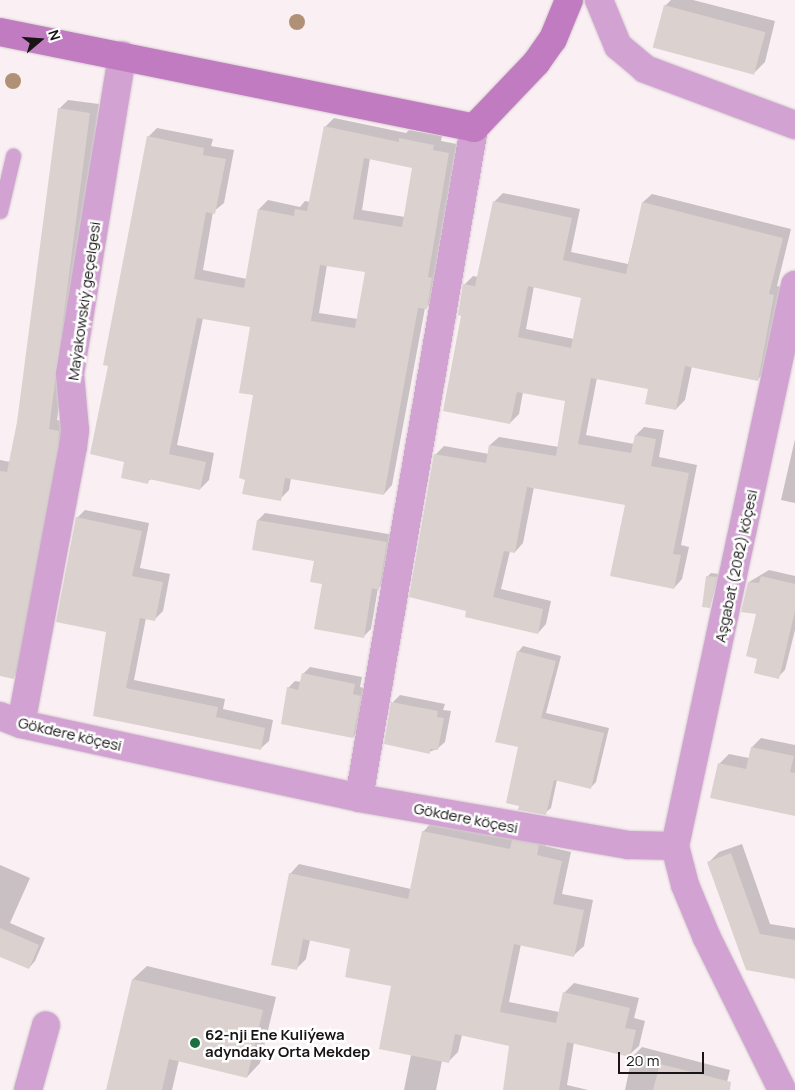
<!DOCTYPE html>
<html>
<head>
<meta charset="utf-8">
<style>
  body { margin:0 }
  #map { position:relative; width:795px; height:1090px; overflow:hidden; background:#faf0f3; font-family:Manrope,sans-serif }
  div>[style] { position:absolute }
  .shadow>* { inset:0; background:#0003 }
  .building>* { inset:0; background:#dbd1cf; transform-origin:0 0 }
  .roads { filter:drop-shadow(0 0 1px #d6cdd0) drop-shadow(0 0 1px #d6cdd0) }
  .lane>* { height:15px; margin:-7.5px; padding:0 7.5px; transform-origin:7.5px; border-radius:7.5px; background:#d2a3d2 }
  .street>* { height:28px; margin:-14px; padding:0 14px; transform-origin:14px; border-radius:14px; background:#d2a3d2 }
  .secondary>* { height:28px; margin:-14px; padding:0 14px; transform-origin:14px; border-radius:14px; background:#c07bc1 }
  .trees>* { width:16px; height:16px; margin:-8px; border-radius:50%; background:#b19176 }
  .dots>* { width:14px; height:14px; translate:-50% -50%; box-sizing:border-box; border:2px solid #fff; border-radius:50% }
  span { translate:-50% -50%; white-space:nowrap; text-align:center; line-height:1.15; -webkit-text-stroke:5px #fff; paint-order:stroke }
  .street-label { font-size:15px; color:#191516 }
  .poi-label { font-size:15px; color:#191516; font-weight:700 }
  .left { translate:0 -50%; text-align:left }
  .north { position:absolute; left:15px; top:15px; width:50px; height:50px; -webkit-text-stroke:4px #fff; paint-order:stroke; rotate:72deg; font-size:14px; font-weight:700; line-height:20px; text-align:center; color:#191516 }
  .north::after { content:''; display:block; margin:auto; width:18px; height:22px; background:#191516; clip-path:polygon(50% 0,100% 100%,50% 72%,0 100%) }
  .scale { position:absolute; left:618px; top:1052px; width:86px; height:22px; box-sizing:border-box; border:2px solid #191516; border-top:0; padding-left:6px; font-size:15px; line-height:18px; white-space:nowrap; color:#191516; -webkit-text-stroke:4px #fff; paint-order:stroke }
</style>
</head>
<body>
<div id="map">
  <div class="shadow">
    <div style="clip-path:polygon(671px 0,693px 0,775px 21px,765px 62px,754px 73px,665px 6px)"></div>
    <div style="clip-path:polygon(68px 100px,99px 104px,57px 420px,68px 422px,22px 669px,13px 678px,0 675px,0 460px,10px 462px,18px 423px,59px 109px)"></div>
    <div style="clip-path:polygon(evenodd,334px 118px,406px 133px,409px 130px,442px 136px,441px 141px,457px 144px,436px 268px,441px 269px,435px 299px,425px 308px,392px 485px,384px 494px,291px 478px,289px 490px,280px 499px,251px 326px,203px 318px,177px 445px,214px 453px,209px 480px,200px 489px,151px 479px,147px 482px,126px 461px,110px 365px,148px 137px,157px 128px,213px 139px,211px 146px,234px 150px,224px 203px,213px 212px,203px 270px,247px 279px,259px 209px,268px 200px,300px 207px,305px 201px,310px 202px,325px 127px,334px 118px,370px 158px,414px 167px,405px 217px,362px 210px,370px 158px,334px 118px,327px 265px,366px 271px,358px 319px,319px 313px,327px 265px)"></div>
    <div style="clip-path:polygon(evenodd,503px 193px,580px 209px,571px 252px,628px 264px,643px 202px,652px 194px,791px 229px,777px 286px,782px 287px,766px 371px,757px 380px,692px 366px,685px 400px,676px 409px,649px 388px,597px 378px,586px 435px,634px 444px,636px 435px,644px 427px,664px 430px,659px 457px,697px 465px,681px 545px,689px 547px,682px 579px,674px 588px,627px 504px,534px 487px,523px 543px,515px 552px,510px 551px,501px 589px,551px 601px,546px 624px,538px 633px,467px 610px,435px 455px,444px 446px,489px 454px,490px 445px,499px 437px,559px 447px,566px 400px,523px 392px,519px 414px,510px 423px,463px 315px,464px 285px,473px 276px,478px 277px,495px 201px,503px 193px,534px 286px,582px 297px,574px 339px,526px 329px,534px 286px)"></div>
    <div style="clip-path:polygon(795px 439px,795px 503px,781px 500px)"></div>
    <div style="clip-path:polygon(85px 510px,149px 523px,140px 568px,170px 574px,163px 611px,155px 619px,146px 618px,134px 680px,225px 699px,223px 709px,273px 720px,269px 741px,260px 749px,94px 715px,108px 631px,77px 518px)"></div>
    <div style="clip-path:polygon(265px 513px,394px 535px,386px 581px,378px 588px,371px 629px,364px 636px,323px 583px,315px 560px,258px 520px)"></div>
    <div style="clip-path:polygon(769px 570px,795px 576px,795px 630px,785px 670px,778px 677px,759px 658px,758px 613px,749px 582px)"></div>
    <div style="clip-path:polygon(711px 573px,719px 574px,710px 606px,708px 576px)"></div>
    <div style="clip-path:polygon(523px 646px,561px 656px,546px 713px,609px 728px,596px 782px,591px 787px,557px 780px,551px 808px,545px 813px,520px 746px,518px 652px)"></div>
    <div style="clip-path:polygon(310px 667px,362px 677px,360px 687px,367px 689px,360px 730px,353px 737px,288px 688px,295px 681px,301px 682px,303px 674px)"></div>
    <div style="clip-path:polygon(400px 695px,445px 704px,443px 710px,451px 711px,445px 742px,437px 749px,429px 752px,393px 702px)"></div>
    <div style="clip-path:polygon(761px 738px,795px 745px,795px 815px,719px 764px,729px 754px,749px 758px,752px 747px)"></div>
    <div style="clip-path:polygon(432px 822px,548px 836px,545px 846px,571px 852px,562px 894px,593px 900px,584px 946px,574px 955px,521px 944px,509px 1002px,559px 1012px,564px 993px,574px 983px,639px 998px,634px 1018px,645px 1021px,639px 1046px,629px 1055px,574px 1042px,567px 1085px,588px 1090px,508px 1090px,511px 1045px,462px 1035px,458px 1052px,448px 1062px,442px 1061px,436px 1090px,404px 1090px,411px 1055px,393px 985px,352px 948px,310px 940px,306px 959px,296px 969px,290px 874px,299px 864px,411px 889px,423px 832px)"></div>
    <div style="clip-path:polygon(742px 844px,770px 924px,795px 928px,795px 978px,747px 969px,708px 863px,719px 852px)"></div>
    <div style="clip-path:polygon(0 865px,30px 878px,10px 923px,45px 938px,35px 961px,29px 968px,0 955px)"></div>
    <div style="clip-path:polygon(147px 966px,276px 997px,260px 1063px,247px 1077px,179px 1060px,172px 1090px,107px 1090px,133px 979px)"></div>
    <div style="clip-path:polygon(642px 1047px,730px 1070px,725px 1090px,625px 1090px,632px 1057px)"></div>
  </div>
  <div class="building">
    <div style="left:664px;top:5px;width:105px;height:44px;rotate:15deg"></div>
    <div style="clip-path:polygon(58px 108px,90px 113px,49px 429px,59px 431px,58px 445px,14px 679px,0 676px,0 471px,7px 472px,17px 422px)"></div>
    <div style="clip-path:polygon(evenodd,324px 126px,399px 142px,399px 138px,434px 145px,433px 150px,449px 153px,428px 277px,432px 278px,427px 309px,418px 308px,384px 495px,285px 478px,281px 501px,242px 494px,245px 480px,239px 478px,253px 395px,239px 393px,250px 327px,197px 318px,169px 454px,206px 462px,200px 490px,149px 479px,148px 484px,121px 478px,124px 462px,90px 454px,108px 366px,103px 365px,147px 136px,204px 148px,203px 155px,226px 159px,215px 214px,206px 212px,194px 279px,244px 288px,258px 209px,294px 216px,295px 209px,307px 211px,324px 126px,364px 158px,412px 168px,402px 227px,353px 219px,364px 158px,324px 126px,320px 265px,365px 272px,355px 328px,311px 321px,320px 265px)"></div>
    <div style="clip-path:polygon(evenodd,493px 201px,572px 218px,563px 260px,626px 274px,642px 202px,783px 238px,769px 294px,774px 295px,758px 381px,685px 366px,676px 410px,645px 404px,648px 389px,591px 378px,578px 444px,631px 453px,635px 435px,656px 439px,651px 466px,689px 473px,673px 554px,681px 555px,674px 589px,610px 576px,625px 505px,527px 487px,515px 553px,504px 551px,493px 597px,543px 609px,538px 634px,465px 617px,466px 611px,409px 597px,434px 454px,486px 463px,489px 445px,556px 456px,565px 401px,517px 392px,510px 424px,443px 411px,461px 316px,458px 315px,463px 284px,475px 286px,493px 201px,528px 286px,581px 298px,571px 348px,518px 337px,528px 286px)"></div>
    <div style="clip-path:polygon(76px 517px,142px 531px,132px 576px,163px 582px,155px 621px,140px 618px,126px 688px,218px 707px,216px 717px,265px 728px,261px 750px,93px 716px,106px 632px,56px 622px)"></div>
    <div style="clip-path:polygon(257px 520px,387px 542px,379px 590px,372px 588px,364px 638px,314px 629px,322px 584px,310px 582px,314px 561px,252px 550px)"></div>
    <div style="clip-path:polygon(706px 576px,717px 577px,710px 608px,702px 607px)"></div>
    <div style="clip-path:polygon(761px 576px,795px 584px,795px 611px,779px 679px,754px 673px,757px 659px,746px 656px,756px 614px,741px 612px,748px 582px,759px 583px)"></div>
    <div style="clip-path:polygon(517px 651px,556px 661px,541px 718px,604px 733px,591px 789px,554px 780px,546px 815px,518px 810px,519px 806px,506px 803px,518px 747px,495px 742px)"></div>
    <div style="clip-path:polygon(302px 673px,355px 684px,353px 694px,361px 696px,353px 738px,281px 724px,287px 687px,298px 690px)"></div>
    <div style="clip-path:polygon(391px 702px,438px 711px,437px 717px,444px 718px,438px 750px,430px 749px,430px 754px,384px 744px)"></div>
    <div style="clip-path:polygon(751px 747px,794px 756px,790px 772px,795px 773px,795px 816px,710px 798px,718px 763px,746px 769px)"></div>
    <div style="clip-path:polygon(422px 831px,510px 849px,512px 840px,539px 845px,537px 855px,562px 861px,553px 904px,584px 910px,574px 957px,514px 944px,500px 1012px,556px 1023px,563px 992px,630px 1008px,625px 1028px,636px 1030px,630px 1057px,567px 1042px,559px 1090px,503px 1090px,509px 1046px,455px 1034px,449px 1063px,379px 1049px,391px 986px,345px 977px,350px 949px,303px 939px,297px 970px,271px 965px,289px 873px,408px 899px)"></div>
    <div style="clip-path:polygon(731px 853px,760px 934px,795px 940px,795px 979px,746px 970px,707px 862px)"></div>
    <div style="clip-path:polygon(0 928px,39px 945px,29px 969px,0 957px)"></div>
    <div style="clip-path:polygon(132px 979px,263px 1010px,247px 1078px,169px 1059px,162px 1090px,106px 1090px)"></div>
    <div style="clip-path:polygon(660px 1064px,731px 1082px,730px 1090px,653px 1090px)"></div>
  </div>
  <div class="roads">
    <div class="lane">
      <div style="left:0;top:211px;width:57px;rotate:-76.7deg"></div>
    </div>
    <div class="street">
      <div style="left:599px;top:0;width:50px;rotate:67.6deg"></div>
      <div style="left:618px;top:46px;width:35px;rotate:40deg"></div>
      <div style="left:645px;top:69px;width:160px;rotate:20.5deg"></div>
      <div style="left:0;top:716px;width:22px;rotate:21deg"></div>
      <div style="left:21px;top:724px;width:346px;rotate:12.3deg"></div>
      <div style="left:359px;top:798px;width:274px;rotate:9.9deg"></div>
      <div style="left:629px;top:845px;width:46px;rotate:1.2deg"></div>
      <div style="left:675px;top:846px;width:40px;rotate:75.6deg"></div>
      <div style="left:685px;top:885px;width:57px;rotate:67.5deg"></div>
      <div style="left:707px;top:938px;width:169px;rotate:63.7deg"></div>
      <div style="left:21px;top:724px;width:282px;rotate:-79.4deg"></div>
      <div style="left:73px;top:447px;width:17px;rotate:-83deg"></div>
      <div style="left:75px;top:430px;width:56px;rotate:-95.1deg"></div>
      <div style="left:70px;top:374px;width:323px;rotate:-80.7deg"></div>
      <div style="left:359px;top:798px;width:680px;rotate:-80.26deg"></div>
      <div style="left:675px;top:846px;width:574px;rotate:-77.93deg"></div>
      <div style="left:28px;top:1090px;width:67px;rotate:-74.5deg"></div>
    </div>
    <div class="secondary">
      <div style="left:0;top:32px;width:484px;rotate:11.4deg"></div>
      <div style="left:474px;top:128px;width:90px;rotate:-46.4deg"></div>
      <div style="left:536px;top:63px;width:29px;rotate:-55deg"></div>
      <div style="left:553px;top:39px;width:42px;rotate:-67.7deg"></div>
    </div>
  </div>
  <div class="trees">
    <div style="left:297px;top:22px"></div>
    <div style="left:13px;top:81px"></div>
  </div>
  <div class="dots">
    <div style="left:195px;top:1043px;background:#1e6f40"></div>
  </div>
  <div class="street-label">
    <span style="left:84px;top:301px;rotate:-82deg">Maýakowskiý geçelgesi</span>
    <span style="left:736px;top:566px;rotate:-78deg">Aşgabat (2082) köçesi</span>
    <span style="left:70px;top:734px;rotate:13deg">Gökdere köçesi</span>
    <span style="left:466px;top:818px;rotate:11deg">Gökdere köçesi</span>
  </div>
  <div class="poi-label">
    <span class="left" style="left:205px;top:1043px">62-nji Ene Kuliýewa<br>adyndaky Orta Mekdep</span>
  </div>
  <div class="north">N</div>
  <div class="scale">20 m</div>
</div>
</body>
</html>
